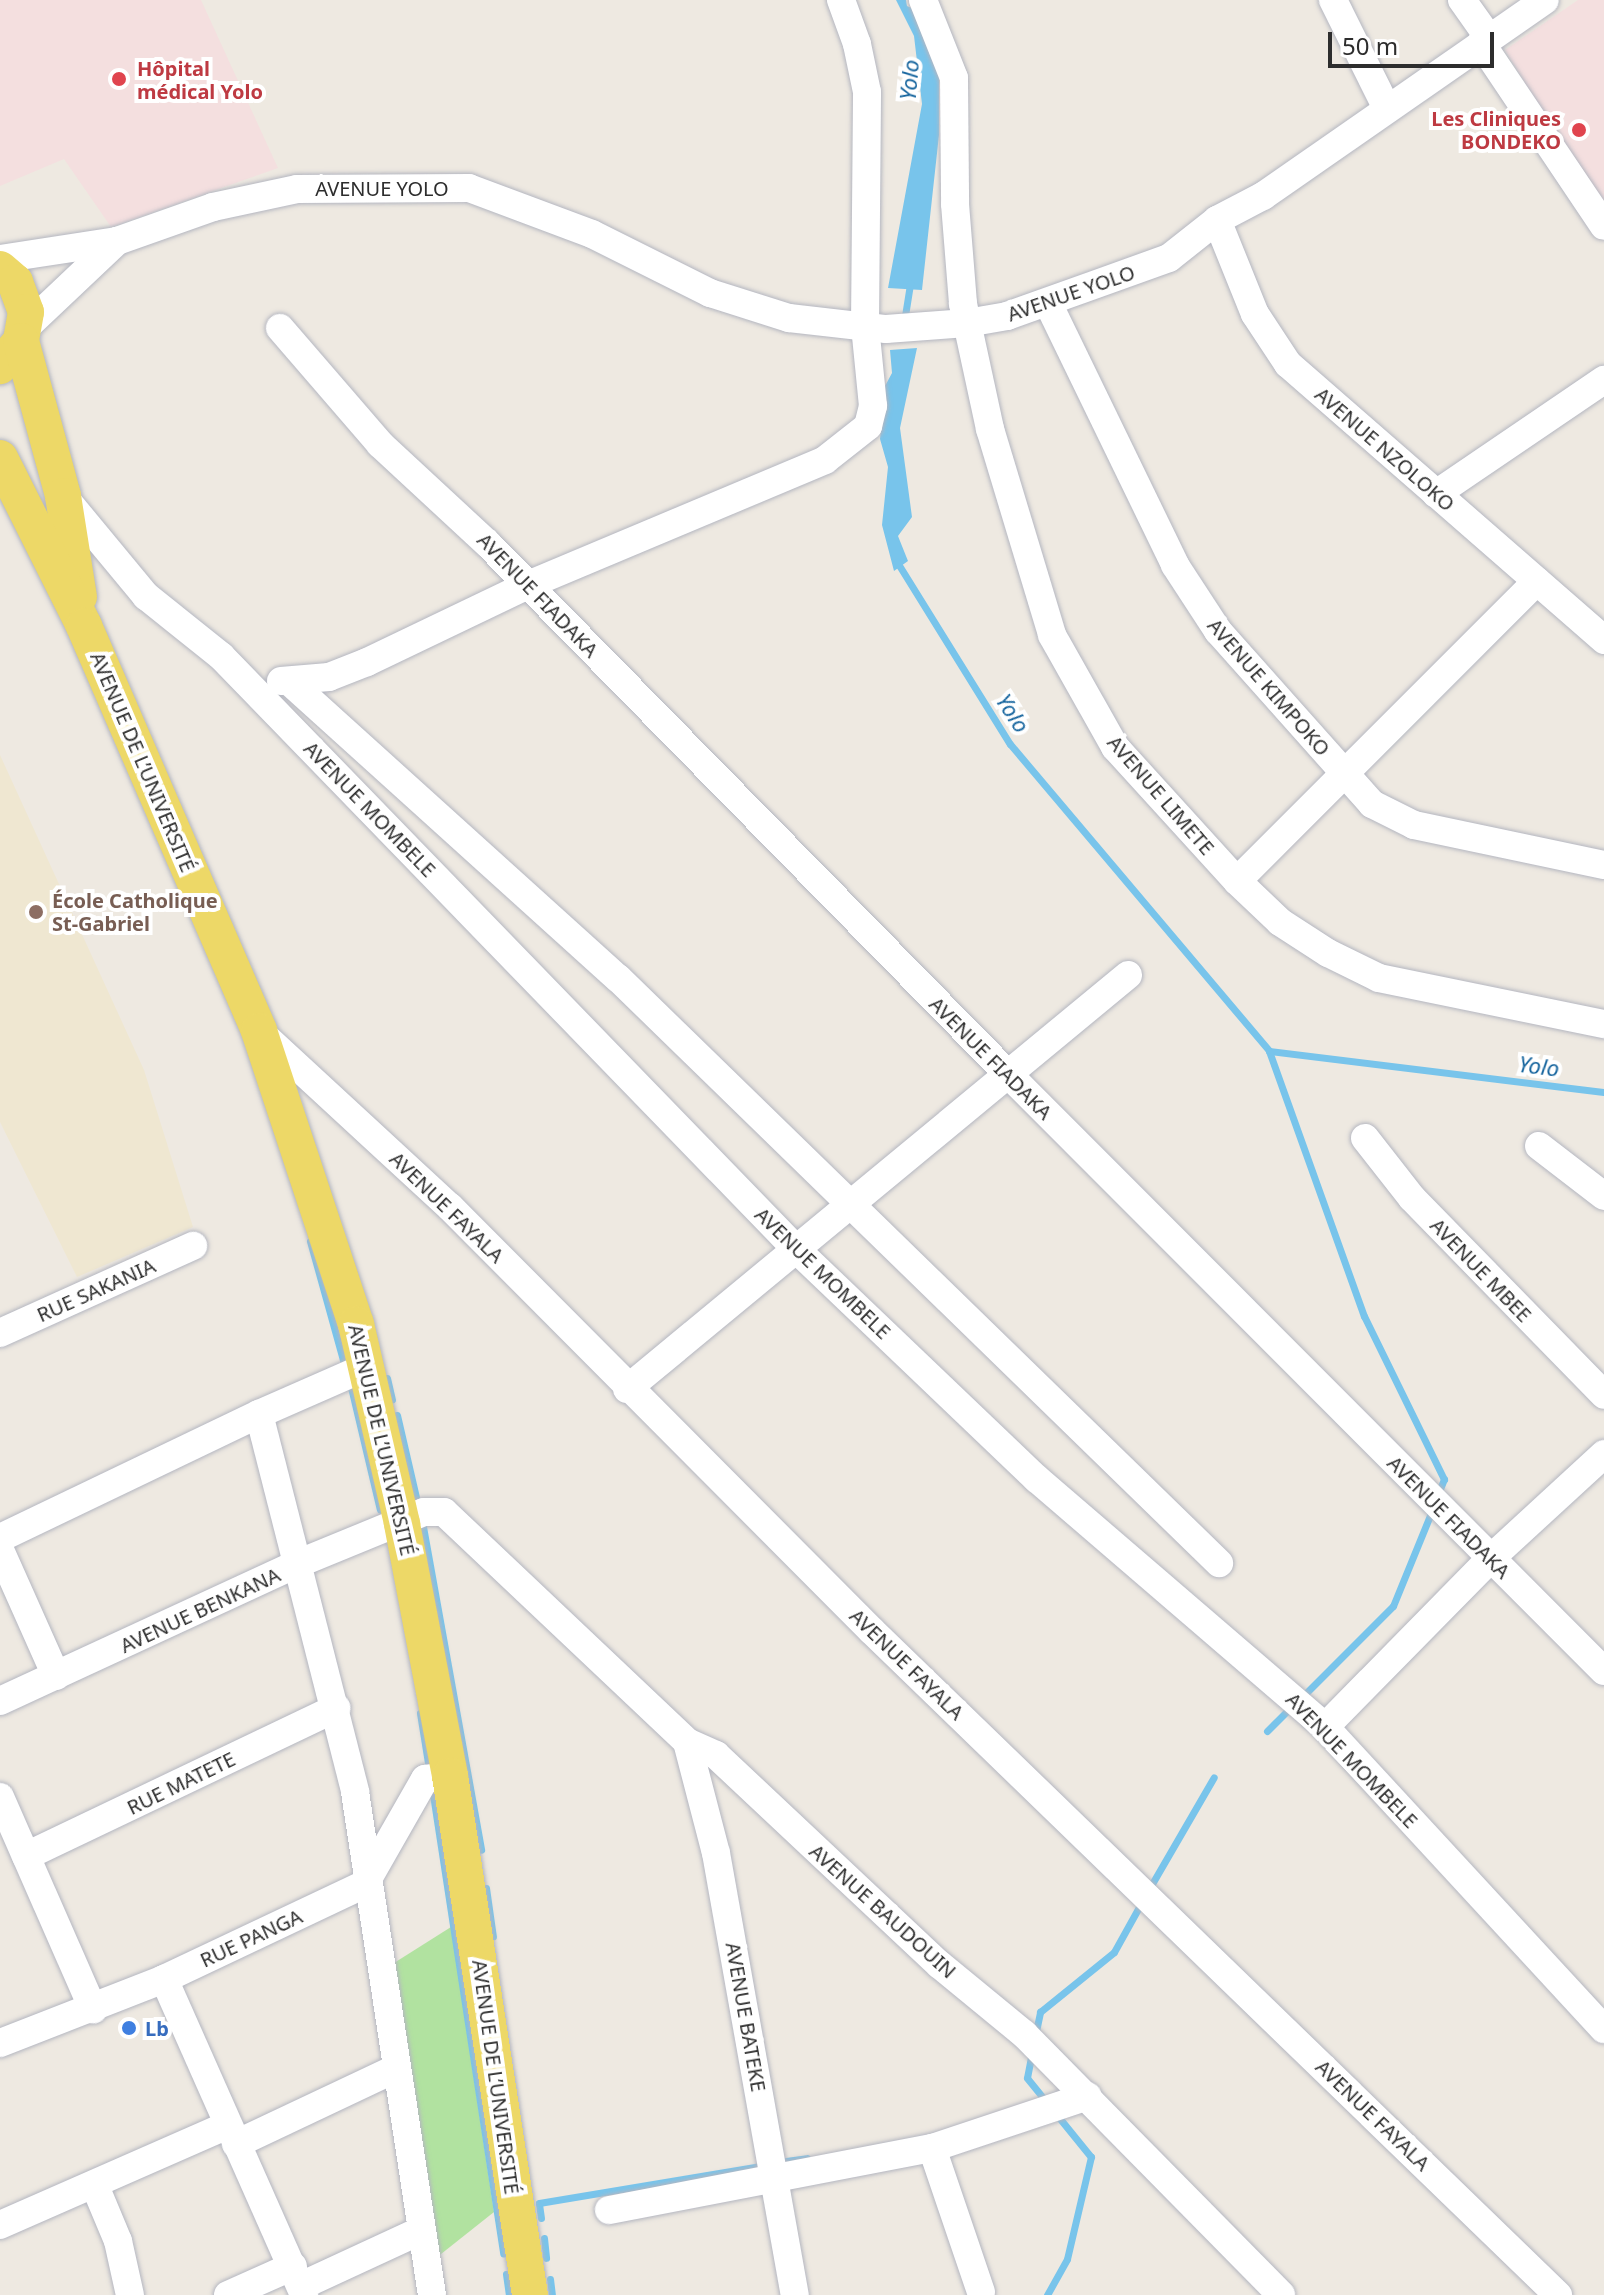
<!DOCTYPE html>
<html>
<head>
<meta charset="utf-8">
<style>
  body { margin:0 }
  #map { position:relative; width:1604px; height:2295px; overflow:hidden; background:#eee9e1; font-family:"Noto Sans",sans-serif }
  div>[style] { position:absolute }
  .education>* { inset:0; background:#efe7d1 }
  .medical>* { inset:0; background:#f4dfdf }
  .green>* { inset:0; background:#b1e2a0 }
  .water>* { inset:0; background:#78c4eb }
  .stream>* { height:7px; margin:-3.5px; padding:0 3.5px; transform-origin:3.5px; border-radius:3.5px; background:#78c4eb }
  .roads { filter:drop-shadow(0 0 2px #b4b6c0) drop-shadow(0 0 2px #b4b6c0) }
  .minor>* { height:28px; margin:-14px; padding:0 14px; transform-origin:14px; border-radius:14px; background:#fff }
  .major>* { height:36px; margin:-18px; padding:0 18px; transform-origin:18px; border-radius:18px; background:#edd867 }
  .dots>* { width:22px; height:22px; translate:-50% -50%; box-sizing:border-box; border:4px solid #fff; border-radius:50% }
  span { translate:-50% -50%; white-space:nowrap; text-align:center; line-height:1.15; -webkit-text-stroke:8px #fff; paint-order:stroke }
  .health-label { font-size:20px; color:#be3a42; font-weight:700 }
  .left { translate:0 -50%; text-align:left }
  .right { translate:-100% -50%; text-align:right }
  .street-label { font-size:20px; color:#2d2d2d }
  .education-label { font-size:20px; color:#785e54; font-weight:700 }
  .shop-label { font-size:20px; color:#366cbe; font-weight:700 }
  .water-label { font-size:22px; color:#12629c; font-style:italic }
  .scale { position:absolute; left:1328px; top:32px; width:166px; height:36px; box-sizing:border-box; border:4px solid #2d2d2d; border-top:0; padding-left:10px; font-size:24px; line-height:28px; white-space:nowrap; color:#2d2d2d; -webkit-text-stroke:6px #fff; paint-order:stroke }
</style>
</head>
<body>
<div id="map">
  <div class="education">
    <div style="clip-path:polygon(0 755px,144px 1070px,193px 1227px,77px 1277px,0 1122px)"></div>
  </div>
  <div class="medical">
    <div style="clip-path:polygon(0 0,201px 0,278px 168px,111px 227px,64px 159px,0 186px)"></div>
    <div style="clip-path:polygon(1578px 0,1604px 0,1604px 211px,1505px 50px)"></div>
  </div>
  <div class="green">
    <div style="clip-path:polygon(451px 1927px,494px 2212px,436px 2258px,394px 1963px)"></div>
  </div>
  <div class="water">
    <div style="clip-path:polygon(896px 0,906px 0,907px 6px,925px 14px,939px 59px,939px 135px,922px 290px,888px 288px,922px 104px,914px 36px)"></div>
    <div style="clip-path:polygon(917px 348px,900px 428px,912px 517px,898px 536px,908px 561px,894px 571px,882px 525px,888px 467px,880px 439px,885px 386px,892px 373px,890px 350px)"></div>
  </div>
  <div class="stream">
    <div style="left:904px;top:322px;width:39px;rotate:-81deg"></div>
    <div style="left:897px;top:562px;width:214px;rotate:58.2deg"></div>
    <div style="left:1010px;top:744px;width:402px;rotate:49.8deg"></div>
    <div style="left:1269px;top:1051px;width:337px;rotate:7deg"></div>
    <div style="left:1269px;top:1051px;width:282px;rotate:70.3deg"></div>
    <div style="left:1364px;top:1316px;width:182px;rotate:63.9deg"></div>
    <div style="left:1444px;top:1479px;width:18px;rotate:112deg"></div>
    <div style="left:310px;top:1241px;width:131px;rotate:74.5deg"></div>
    <div style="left:387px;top:1378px;width:22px;rotate:77deg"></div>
    <div style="left:350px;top:1383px;width:130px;rotate:76.7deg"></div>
    <div style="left:397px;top:1415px;width:93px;rotate:77deg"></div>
    <div style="left:422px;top:1521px;width:334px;rotate:79.8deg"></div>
    <div style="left:1301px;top:1698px;width:130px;rotate:-45deg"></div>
    <div style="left:1393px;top:1606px;width:106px;rotate:-67.8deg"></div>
    <div style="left:420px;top:1713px;width:57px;rotate:80.9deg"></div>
    <div style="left:1267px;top:1731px;width:35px;rotate:-45deg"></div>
    <div style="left:432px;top:1788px;width:471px;rotate:81.3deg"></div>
    <div style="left:486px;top:1888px;width:49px;rotate:81.9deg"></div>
    <div style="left:1149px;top:1889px;width:129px;rotate:-59.9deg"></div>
    <div style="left:1035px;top:2036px;width:25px;rotate:-78deg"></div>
    <div style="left:1040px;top:2012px;width:95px;rotate:-39deg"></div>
    <div style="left:1114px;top:1952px;width:60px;rotate:-60.9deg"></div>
    <div style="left:1032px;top:2052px;width:26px;rotate:101deg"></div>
    <div style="left:1027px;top:2078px;width:33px;rotate:51deg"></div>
    <div style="left:779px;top:2162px;width:28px;rotate:-8deg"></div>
    <div style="left:541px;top:2218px;width:15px;rotate:-98deg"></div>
    <div style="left:539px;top:2203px;width:229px;rotate:-9.5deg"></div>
    <div style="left:544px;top:2238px;width:20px;rotate:84deg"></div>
    <div style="left:506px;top:2274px;width:21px;rotate:82deg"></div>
    <div style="left:550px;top:2279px;width:16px;rotate:83deg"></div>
    <div style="left:1047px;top:2295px;width:41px;rotate:-60.9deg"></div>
    <div style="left:1067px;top:2259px;width:105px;rotate:-76.8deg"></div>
    <div style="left:1091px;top:2157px;width:55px;rotate:-129.1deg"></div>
  </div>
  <div class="roads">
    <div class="minor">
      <div style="left:923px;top:0;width:84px;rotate:68.3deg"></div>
      <div style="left:954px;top:78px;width:126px;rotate:89.5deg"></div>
      <div style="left:955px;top:204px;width:100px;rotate:85.4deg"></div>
      <div style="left:963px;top:304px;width:128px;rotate:77.8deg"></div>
      <div style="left:990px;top:429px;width:215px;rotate:73.2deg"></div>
      <div style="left:1052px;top:635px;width:129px;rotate:60.6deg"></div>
      <div style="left:1115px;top:747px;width:181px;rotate:47.7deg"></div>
      <div style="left:1237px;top:881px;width:59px;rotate:43.6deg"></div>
      <div style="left:1280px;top:922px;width:57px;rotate:32.9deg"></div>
      <div style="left:1328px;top:953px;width:57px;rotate:26.1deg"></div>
      <div style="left:1379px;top:978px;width:230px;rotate:11.6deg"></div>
      <div style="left:1333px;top:0;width:119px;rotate:63.6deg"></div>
      <div style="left:1462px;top:0;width:47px;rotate:54.6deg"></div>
      <div style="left:1481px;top:43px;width:220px;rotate:56.1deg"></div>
      <div style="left:1217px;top:220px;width:101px;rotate:68deg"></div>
      <div style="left:1255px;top:314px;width:60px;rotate:56.6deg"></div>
      <div style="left:1288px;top:364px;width:420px;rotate:41.1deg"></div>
      <div style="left:0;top:259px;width:118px;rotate:-8.7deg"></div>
      <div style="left:117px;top:241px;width:102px;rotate:-19.5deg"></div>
      <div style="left:213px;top:207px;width:86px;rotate:-12.1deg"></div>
      <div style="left:297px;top:189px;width:172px;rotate:-0.3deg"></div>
      <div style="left:469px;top:188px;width:131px;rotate:20.5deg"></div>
      <div style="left:592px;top:234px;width:132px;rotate:26.6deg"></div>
      <div style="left:710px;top:293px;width:83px;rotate:17.6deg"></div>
      <div style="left:789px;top:318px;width:98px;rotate:6.5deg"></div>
      <div style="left:886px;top:329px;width:81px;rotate:-4.2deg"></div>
      <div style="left:967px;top:323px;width:41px;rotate:-9.9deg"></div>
      <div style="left:1007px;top:316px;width:172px;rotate:-19.7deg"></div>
      <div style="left:1169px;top:258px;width:61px;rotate:-38.4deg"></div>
      <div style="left:1217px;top:220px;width:52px;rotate:-27.6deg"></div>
      <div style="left:1263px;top:196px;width:343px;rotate:-34.8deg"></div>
      <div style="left:1048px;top:303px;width:291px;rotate:64.1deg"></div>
      <div style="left:1175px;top:565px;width:79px;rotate:56.9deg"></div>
      <div style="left:1218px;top:631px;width:232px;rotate:48.3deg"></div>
      <div style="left:1372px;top:804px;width:47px;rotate:26.6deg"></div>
      <div style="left:1414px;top:825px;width:194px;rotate:11.9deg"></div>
      <div style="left:25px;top:328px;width:127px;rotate:-43.4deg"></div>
      <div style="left:280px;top:328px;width:153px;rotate:49.2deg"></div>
      <div style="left:380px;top:444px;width:146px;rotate:42.8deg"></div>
      <div style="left:487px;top:543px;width:742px;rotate:45.55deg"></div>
      <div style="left:1007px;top:1073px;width:845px;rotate:45.05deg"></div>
      <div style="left:1436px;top:494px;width:203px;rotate:-34.2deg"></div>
      <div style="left:64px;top:497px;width:129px;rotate:50.4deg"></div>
      <div style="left:146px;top:596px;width:96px;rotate:38.7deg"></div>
      <div style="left:221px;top:656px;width:826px;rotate:45.88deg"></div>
      <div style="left:796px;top:1249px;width:333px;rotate:43.7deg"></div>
      <div style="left:1037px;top:1479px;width:380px;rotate:40.7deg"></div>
      <div style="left:1325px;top:1727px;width:411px;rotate:47.3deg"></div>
      <div style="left:281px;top:681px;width:48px;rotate:-4.8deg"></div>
      <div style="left:329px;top:677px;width:41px;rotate:-21.5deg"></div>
      <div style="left:367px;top:662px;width:178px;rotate:-25.6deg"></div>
      <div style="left:528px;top:585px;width:322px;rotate:-22.8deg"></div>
      <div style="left:825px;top:460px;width:55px;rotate:-38.3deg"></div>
      <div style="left:868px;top:426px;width:21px;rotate:-76deg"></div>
      <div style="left:873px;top:406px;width:80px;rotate:-95.7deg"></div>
      <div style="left:865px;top:326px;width:234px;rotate:-89.5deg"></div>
      <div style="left:867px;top:92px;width:49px;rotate:-101.8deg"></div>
      <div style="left:857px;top:44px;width:47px;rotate:-110deg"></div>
      <div style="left:291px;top:683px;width:440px;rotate:42.1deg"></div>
      <div style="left:618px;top:978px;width:839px;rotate:44.23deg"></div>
      <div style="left:1237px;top:881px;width:424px;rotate:-45deg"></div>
      <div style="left:259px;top:1031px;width:260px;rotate:42.7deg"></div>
      <div style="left:450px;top:1207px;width:598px;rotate:45.14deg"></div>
      <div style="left:872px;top:1631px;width:955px;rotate:44.07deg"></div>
      <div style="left:1365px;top:1138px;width:76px;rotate:51.9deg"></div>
      <div style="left:1412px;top:1198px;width:275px;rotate:45.7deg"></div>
      <div style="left:1539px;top:1146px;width:82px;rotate:37.6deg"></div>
      <div style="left:0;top:1333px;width:212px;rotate:-24.3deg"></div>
      <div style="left:627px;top:1389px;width:650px;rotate:-39.57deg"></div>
      <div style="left:259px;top:1414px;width:117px;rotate:-23.7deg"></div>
      <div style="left:0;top:1538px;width:287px;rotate:-25.6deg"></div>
      <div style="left:259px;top:1414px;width:390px;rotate:75.7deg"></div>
      <div style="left:355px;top:1792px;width:509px;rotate:81.3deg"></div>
      <div style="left:0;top:1550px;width:138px;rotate:66deg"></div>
      <div style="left:0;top:1701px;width:327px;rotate:-24.8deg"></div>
      <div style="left:297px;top:1564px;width:137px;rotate:-22.3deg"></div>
      <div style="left:424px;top:1512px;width:20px"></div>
      <div style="left:444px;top:1512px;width:335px;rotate:43.4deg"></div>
      <div style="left:687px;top:1742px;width:32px;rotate:24deg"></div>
      <div style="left:716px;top:1755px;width:307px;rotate:43.2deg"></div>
      <div style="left:940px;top:1965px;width:109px;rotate:39.4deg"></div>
      <div style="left:1024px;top:2034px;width:366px;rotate:45.4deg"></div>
      <div style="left:1325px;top:1727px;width:235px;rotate:-45.5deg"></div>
      <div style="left:1490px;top:1559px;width:155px;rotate:-42.6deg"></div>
      <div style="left:687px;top:1742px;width:115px;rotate:75.4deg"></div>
      <div style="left:716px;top:1853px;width:449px;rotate:79.9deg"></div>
      <div style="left:0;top:1797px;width:232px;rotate:66.3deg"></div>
      <div style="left:26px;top:1856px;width:344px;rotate:-25.5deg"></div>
      <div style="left:164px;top:1979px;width:346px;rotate:66.1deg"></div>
      <div style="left:0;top:2043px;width:176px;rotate:-21.3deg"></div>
      <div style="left:164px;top:1979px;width:222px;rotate:-25.3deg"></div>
      <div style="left:365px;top:1884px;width:121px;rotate:-60.3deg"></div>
      <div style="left:425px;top:1779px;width:25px;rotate:-7deg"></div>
      <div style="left:236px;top:2144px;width:176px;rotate:-25.3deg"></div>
      <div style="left:932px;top:2148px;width:152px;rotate:71.2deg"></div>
      <div style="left:95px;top:2186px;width:60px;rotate:67.3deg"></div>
      <div style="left:118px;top:2241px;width:55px;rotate:77.5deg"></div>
      <div style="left:609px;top:2210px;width:329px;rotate:-10.9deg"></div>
      <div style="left:932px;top:2148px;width:164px;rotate:-18.4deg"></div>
      <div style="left:0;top:2225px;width:247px;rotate:-23.7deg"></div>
      <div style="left:303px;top:2285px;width:131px;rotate:-24.8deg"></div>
      <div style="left:228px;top:2295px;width:71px;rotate:-24deg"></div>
    </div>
    <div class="major">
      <div style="left:0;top:269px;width:20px;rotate:41deg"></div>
      <div style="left:15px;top:282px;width:32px;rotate:70deg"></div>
      <div style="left:26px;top:312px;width:29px;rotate:100deg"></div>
      <div style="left:21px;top:341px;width:33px;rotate:130deg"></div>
      <div style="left:21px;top:341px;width:161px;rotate:74.8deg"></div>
      <div style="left:63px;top:496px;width:102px;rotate:81deg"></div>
      <div style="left:0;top:458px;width:188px;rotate:63.4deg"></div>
      <div style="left:84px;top:626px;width:441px;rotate:66.6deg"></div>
      <div style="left:259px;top:1031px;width:309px;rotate:71.7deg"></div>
      <div style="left:356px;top:1324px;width:205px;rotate:77deg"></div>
      <div style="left:402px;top:1524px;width:257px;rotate:79.2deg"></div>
      <div style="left:450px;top:1776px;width:525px;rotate:81.24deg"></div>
    </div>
  </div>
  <div class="dots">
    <div style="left:119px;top:79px;background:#e0444e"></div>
    <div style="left:1579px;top:130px;background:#e0444e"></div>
    <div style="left:36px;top:912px;background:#8d6e63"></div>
    <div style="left:129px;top:2028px;background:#3f7fe0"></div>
  </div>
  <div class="health-label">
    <span class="left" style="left:137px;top:80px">Hôpital<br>médical Yolo</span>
    <span class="right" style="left:1561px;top:130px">Les Cliniques<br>BONDEKO</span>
  </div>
  <div class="street-label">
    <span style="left:382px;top:188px">AVENUE YOLO</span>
    <span style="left:1071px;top:293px;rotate:-19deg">AVENUE YOLO</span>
    <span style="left:1385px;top:449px;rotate:41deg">AVENUE NZOLOKO</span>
    <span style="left:538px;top:595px;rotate:46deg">AVENUE FIADAKA</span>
    <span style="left:1269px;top:687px;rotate:49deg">AVENUE KIMPOKO</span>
    <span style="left:143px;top:762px;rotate:67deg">AVENUE DE L’UNIVERSITÉ</span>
    <span style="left:1161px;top:795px;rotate:49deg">AVENUE LIMETE</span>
    <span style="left:370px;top:809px;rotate:46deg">AVENUE MOMBELE</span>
    <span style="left:991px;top:1058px;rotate:45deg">AVENUE FIADAKA</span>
    <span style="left:447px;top:1207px;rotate:44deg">AVENUE FAYALA</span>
    <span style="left:1481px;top:1270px;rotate:46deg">AVENUE MBEE</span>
    <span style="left:823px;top:1273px;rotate:44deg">AVENUE MOMBELE</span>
    <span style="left:96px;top:1290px;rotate:-24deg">RUE SAKANIA</span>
    <span style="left:382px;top:1440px;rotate:77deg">AVENUE DE L’UNIVERSITÉ</span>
    <span style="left:1449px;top:1517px;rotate:45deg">AVENUE FIADAKA</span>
    <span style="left:200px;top:1610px;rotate:-25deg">AVENUE BENKANA</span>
    <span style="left:907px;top:1664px;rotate:44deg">AVENUE FAYALA</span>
    <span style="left:1352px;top:1760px;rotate:46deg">AVENUE MOMBELE</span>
    <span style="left:181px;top:1783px;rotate:-26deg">RUE MATETE</span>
    <span style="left:883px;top:1911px;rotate:42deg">AVENUE BAUDOUIN</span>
    <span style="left:251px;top:1938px;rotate:-25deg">RUE PANGA</span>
    <span style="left:746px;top:2017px;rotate:80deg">AVENUE BATEKE</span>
    <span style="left:496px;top:2077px;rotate:82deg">AVENUE DE L’UNIVERSITÉ</span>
    <span style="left:1373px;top:2115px;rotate:44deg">AVENUE FAYALA</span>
  </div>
  <div class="education-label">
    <span class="left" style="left:52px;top:912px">École Catholique<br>St-Gabriel</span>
  </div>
  <div class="shop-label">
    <span class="left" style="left:145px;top:2028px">Lb</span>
  </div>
  <div class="water-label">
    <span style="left:909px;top:80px;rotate:-85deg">Yolo</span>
    <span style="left:1013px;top:713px;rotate:57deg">Yolo</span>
    <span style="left:1539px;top:1066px;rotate:7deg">Yolo</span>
  </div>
  <div class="scale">50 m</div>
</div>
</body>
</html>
